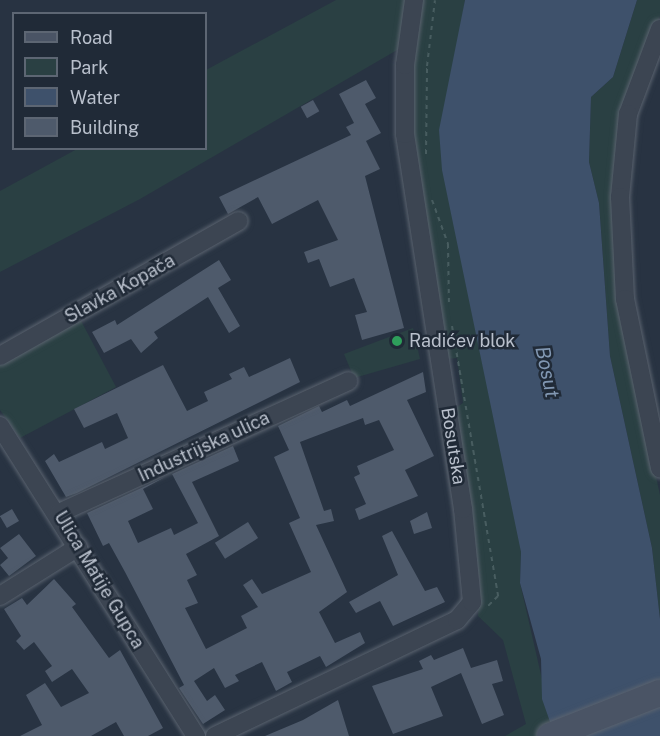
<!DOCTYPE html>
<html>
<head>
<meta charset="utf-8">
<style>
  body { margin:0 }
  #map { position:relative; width:660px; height:736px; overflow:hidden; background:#283342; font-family:"Public Sans",sans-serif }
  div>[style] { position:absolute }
  .green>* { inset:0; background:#2a4043 }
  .water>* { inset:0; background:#3e516b }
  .building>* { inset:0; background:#4e5a6b; transform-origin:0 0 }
  .path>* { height:2px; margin-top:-1px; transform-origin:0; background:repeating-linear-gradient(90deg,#485d60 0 4.5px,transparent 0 9px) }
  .roads { filter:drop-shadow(0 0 2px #5a636f) drop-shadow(0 0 2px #5a636f) }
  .street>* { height:18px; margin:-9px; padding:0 9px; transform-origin:9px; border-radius:9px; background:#3c4552 }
  .secondary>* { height:26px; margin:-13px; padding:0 13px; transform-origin:13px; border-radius:13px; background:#4a5465 }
  .dots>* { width:16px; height:16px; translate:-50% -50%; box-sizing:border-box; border:3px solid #202a37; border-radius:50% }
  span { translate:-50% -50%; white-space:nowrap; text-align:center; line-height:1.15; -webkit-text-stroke:5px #202a37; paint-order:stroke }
  .street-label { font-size:18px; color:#b9c0cc }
  .poi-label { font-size:18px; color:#b9c0cc }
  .left { translate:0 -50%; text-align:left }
  .water-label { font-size:20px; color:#8197b2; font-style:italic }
  .legend { position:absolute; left:12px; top:12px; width:195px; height:138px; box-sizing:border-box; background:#202a37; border:2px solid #5d6673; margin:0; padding:8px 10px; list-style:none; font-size:18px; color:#b9c0cc }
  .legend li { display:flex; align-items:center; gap:12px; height:30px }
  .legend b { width:30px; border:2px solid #5d6673 }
</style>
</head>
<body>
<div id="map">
  <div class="green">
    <div style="clip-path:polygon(336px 0,408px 0,404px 46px,140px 199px,0 272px,0 191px,77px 149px,206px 148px,206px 70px)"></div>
    <div style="clip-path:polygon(420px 0,465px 0,461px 25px,521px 552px,520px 583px,555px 736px,505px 736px,526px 724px,503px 640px,478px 616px,480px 583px,453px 410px,463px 403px,457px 358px,448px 359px,410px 108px)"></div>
    <div style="clip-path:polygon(637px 0,660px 0,660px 16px,624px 111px,628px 345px,660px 495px,660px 619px,652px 548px,610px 356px,599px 203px,589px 162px,591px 97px,613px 77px)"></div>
    <div style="clip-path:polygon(79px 317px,116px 387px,20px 438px,0 410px,0 362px)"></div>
    <div style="clip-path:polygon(413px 328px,420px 359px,354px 378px,344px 354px)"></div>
  </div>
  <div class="water">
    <div style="clip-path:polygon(465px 0,637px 0,613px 77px,591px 97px,589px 162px,599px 203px,610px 356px,652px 548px,660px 619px,660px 736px,555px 736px,542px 699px,541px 659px,520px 583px,521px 552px,442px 170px,439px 130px)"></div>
  </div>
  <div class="building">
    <div style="clip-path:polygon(366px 80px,376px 98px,365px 104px,381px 133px,366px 141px,380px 169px,365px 176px,404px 328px,362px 340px,355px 315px,367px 312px,354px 278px,330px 287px,319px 259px,308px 263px,304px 252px,338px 240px,318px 200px,272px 224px,258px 197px,228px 214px,219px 197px,351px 135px,346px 127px,354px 123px,339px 94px)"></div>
    <div style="left:313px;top:100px;width:13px;height:14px;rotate:61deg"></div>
    <div style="clip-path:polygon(219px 260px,231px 280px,218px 288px,240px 326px,229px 333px,208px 297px,154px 332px,158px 338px,141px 353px,131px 339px,104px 353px,92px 332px,115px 320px,117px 325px)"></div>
    <div style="clip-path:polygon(290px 358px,300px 382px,77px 493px,66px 497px,45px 461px,54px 454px,59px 462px,102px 442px,105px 449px,128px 438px,117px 413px,84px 428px,74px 409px,163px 365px,187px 411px,208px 401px,204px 392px,232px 379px,229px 374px,244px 367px,249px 377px)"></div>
    <div style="clip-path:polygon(423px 372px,426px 392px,407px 400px,434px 456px,405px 470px,418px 496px,359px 520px,355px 509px,366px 504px,354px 477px,360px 474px,357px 466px,394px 450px,379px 420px,365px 425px,363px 418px,300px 442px,324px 511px,331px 509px,334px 521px,316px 525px,347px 592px,319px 612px,335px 643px,360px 632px,365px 643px,326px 667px,320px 656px,287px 672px,292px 682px,276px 691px,262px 662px,235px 675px,239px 681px,225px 688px,214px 668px,194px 681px,207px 701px,215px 695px,225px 710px,203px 724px,179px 688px,184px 685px,125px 572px,109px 543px,103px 546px,87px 513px,165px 477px,143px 489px,153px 509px,128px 521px,138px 543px,171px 528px,174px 535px,198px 523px,172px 474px,233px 446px,239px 461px,192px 482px,219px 536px,186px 554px,197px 575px,187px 580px,198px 603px,185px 608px,206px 649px,247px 628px,241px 616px,258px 607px,243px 585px,252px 579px,262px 594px,311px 572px,289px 523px,300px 518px,274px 457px,289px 450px,278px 426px,319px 406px,322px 412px,347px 400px,350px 406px)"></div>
    <div style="left:12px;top:509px;width:14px;height:14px;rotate:60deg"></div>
    <div style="clip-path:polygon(427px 512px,432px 528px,414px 534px,410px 521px)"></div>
    <div style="left:248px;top:522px;width:19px;height:39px;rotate:58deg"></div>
    <div style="clip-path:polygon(392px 531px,425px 591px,437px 587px,445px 602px,393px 626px,380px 601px,356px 613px,349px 602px,398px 575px,382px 536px)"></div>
    <div style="clip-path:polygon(19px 534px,36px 556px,9px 576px,0 565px,8px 558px,0 548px)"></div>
    <div style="clip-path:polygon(54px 579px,76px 604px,72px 607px,109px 658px,120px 650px,163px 728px,148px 736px,124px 736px,116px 722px,91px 736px,20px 736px,42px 725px,26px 695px,45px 683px,61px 707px,89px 693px,72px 669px,52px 682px,45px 671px,52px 666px,34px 642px,24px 650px,16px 641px,21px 636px,4px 609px,22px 598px,27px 605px)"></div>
    <div style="clip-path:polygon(463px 648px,471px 668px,497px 660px,503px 681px,492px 684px,504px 715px,482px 724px,461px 673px,431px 687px,443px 716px,393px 734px,372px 686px,423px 669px,419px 661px,431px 655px,434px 660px)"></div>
    <div style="clip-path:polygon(338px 700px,349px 736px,265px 736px,303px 720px)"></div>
  </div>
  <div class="path">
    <div style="left:426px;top:154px;width:88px;rotate:-89.3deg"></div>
    <div style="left:427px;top:66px;width:66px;rotate:-83.1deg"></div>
    <div style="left:432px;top:200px;width:47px;rotate:70deg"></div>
    <div style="left:448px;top:244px;width:62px;rotate:89.1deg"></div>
    <div style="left:452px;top:326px;width:274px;rotate:80.3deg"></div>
    <div style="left:498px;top:596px;width:14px;rotate:135deg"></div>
  </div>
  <div class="roads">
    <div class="street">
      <div style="left:660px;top:29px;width:91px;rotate:110.6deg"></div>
      <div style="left:628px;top:114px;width:83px;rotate:95.5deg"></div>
      <div style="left:620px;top:197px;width:102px;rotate:87.2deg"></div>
      <div style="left:625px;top:299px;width:173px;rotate:78.3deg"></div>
      <div style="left:0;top:356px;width:274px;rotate:-29.5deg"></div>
      <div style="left:0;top:426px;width:367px;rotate:57.7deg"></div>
      <div style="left:59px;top:513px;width:318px;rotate:-24.5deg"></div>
      <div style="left:0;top:596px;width:92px;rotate:-32.1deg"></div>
      <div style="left:215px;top:736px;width:268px;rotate:-25.6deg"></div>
      <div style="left:457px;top:620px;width:23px;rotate:-50deg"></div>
      <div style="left:472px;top:602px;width:93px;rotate:-95.5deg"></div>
      <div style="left:463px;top:509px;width:379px;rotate:-98.8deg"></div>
      <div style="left:405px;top:134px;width:69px;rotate:-90deg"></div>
      <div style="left:405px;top:65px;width:66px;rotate:-82.1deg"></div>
    </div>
    <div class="secondary">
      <div style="left:550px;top:736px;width:118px;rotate:-21.4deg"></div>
    </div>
  </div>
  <div class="dots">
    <div style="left:397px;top:341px;background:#2e9e5b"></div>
  </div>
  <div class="street-label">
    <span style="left:120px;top:289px;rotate:-29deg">Slavka Kopača</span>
    <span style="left:453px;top:446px;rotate:81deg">Bosutska</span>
    <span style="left:204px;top:447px;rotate:-25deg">Industrijska ulica</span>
    <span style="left:99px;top:580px;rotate:59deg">Ulica Matije Gupca</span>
  </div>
  <div class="poi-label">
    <span class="left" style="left:409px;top:341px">Radićev blok</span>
  </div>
  <div class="water-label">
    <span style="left:547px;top:372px;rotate:78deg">Bosut</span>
  </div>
  <ul class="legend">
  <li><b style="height:8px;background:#4a5465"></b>Road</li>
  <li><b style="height:16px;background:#2a4043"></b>Park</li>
  <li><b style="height:16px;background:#3e516b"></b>Water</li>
  <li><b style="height:16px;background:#4e5a6b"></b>Building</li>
  </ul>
</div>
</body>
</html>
